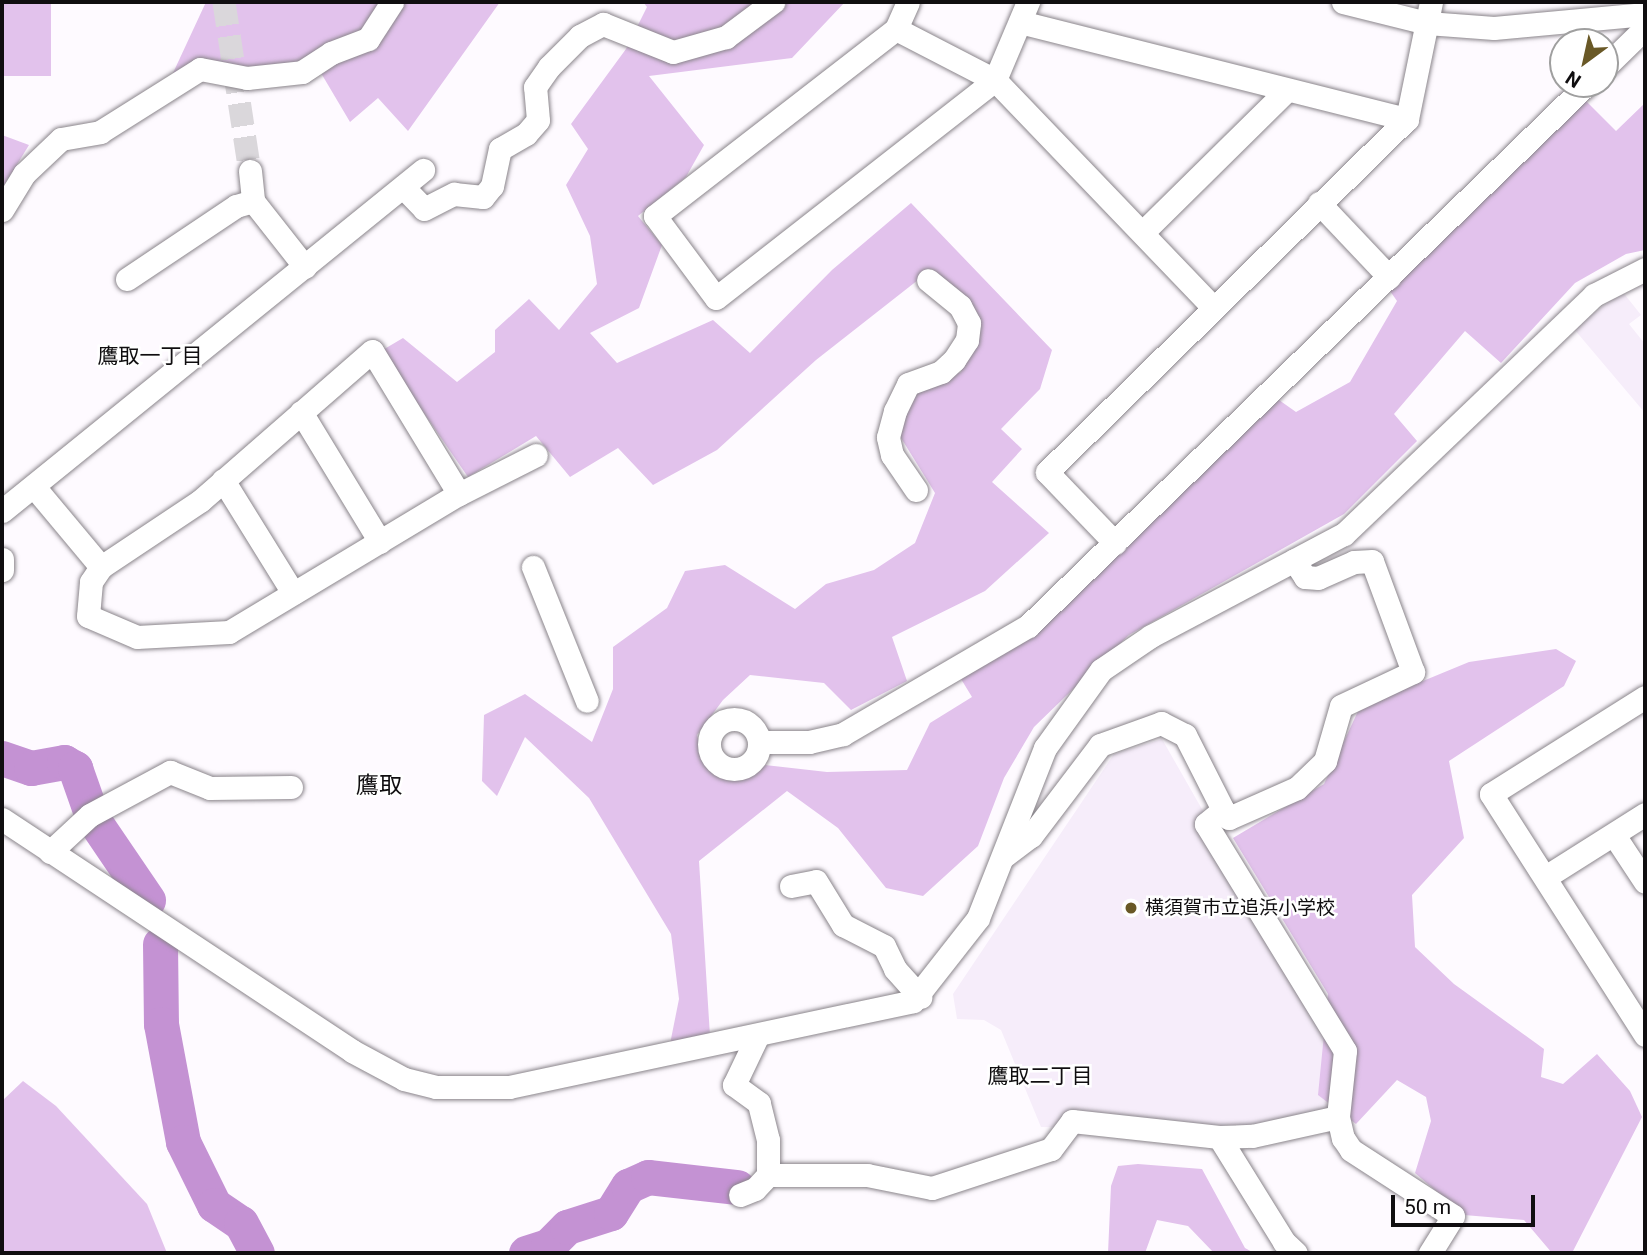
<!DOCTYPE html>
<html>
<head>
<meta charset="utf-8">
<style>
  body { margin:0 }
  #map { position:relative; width:1647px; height:1255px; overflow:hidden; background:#fefaff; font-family:Roboto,"Noto Sans JP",sans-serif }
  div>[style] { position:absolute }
  .built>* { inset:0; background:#f6edfa }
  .green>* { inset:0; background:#e2c2ec; transform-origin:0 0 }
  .river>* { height:35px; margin:-17.5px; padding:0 17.5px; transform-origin:17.5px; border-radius:17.5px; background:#c492d3 }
  .minor-tunnel>* { height:23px; margin-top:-11.5px; transform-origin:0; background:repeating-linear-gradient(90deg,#dad7db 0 23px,transparent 0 34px) }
  .roads { filter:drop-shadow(0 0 2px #8a858b) drop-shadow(0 0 2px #8a858b) }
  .minor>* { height:23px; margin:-11.5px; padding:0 11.5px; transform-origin:11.5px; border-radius:11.5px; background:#fff }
  .minor>.ring { margin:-11.5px; padding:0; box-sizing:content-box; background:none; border:23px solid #fff; border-radius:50% }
  .dots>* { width:19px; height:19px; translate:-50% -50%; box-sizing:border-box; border:4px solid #fff; border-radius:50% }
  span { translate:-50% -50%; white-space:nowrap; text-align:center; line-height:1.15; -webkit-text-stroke:5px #fff; paint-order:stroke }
  .poi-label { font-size:19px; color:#100e10 }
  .left { translate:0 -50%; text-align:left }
  .neighbourhood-label { font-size:21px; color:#100e10 }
  .quarter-label { font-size:23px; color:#100e10 }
  .frame { position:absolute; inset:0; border:4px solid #100e10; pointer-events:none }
  .north { position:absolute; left:1549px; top:28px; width:70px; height:70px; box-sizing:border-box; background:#fff; border:2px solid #9f9f9f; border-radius:50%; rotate:213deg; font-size:19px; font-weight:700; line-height:28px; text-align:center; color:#100e10 }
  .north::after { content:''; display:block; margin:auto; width:24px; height:32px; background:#695826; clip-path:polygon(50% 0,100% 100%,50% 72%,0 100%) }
  .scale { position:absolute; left:1391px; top:1195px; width:144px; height:32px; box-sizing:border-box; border:4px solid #100e10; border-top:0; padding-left:9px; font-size:21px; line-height:24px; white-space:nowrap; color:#100e10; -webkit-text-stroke:5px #fff; paint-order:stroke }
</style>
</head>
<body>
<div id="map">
  <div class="built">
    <div style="clip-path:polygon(1622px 291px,1641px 315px,1629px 324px,1645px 344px,1645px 413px,1574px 329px)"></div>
    <div style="clip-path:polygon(1162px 739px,1342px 1055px,1334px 1112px,1250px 1131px,1041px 1127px,1001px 1030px,984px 1020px,957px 1019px,953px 994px,1114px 754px)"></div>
  </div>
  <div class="green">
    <div style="left:2px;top:2px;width:49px;height:74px"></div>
    <div style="clip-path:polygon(206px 2px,500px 2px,408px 131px,378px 98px,350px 122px,318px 68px,255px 72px,217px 63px,173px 73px)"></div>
    <div style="clip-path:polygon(643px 2px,845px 2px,792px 58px,649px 76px,704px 145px,686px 177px,638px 216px,662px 245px,639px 308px,590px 333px,617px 363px,713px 320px,750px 353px,832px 270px,911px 203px,1052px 350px,1040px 389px,1001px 429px,1022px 449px,992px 482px,1049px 533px,985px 591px,892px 637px,907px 681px,851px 710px,824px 683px,750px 675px,723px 700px,697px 735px,706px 767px,731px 780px,754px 774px,765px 765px,827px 772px,907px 770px,930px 723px,972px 697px,961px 679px,1031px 637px,1279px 400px,1296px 412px,1350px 382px,1397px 301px,1390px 291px,1586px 101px,1616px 131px,1645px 103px,1645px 250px,1626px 254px,1575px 283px,1501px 363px,1465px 331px,1394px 414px,1417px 441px,1344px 514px,1129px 635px,1034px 727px,1004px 778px,978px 846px,923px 896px,886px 888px,838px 828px,787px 791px,699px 861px,710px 1036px,670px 1044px,679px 999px,671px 934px,589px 798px,525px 737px,497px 796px,482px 781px,484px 715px,525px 694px,592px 742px,613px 689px,613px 647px,667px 608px,685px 571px,725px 565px,795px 609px,826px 584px,874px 570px,915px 543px,935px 493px,898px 433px,919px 387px,961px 372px,975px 313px,932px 269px,816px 360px,717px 450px,653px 485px,618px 448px,570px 477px,536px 436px,468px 477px,381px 351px,403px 338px,457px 382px,495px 352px,495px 330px,529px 299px,559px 330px,597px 284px,590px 236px,566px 185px,588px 149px,571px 124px,626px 49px,647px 7px)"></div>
    <div style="clip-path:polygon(2px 135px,29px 145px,2px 189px)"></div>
    <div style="clip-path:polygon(1556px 649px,1576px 661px,1564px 686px,1449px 761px,1464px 838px,1412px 895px,1415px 947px,1454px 984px,1544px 1049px,1541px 1077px,1563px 1084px,1597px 1054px,1630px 1091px,1642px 1117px,1572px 1253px,1552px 1253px,1524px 1220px,1464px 1215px,1415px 1173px,1431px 1121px,1426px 1097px,1397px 1080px,1356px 1124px,1318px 1095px,1328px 994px,1233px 838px,1324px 784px,1360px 707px,1469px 662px)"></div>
    <div style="clip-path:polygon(23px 1081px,56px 1106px,147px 1204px,167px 1253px,2px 1253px,2px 1101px)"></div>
    <div style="clip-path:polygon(1138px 1164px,1202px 1169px,1245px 1248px,1254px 1253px,1214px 1253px,1188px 1226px,1157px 1220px,1145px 1253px,1108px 1253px,1111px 1186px,1118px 1166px)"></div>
  </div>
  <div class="river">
    <div style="left:2px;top:758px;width:31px;rotate:19deg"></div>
    <div style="left:31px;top:768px;width:34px;rotate:-10deg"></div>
    <div style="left:64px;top:762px;width:13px;rotate:29deg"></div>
    <div style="left:75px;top:768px;width:54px;rotate:70.6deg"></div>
    <div style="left:93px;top:819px;width:98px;rotate:55.8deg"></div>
    <div style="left:160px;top:944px;width:80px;rotate:89.3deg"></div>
    <div style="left:161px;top:1024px;width:120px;rotate:79.4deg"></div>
    <div style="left:183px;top:1142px;width:70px;rotate:63.8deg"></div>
    <div style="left:214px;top:1205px;width:32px;rotate:34deg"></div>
    <div style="left:241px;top:1223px;width:34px;rotate:62deg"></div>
    <div style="left:526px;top:1253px;width:23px;rotate:-18deg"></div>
    <div style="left:548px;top:1246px;width:27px;rotate:-45deg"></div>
    <div style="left:567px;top:1227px;width:46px;rotate:-17.7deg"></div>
    <div style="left:611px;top:1213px;width:32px;rotate:-58deg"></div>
    <div style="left:628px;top:1186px;width:22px;rotate:-24deg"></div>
    <div style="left:648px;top:1177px;width:90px;rotate:6.4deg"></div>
  </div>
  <div class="minor-tunnel">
    <div style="left:224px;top:2px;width:171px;rotate:81.3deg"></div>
  </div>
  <div class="roads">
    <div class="minor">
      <div style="left:908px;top:2px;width:30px;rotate:114deg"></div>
      <div style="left:896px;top:29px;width:305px;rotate:142.2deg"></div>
      <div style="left:655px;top:216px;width:102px;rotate:53.4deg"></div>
      <div style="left:716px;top:298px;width:354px;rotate:-38deg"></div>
      <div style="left:995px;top:80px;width:85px;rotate:-67.1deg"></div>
      <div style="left:1343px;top:2px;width:87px;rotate:14deg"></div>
      <div style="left:1427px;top:23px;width:67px;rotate:4.3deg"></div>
      <div style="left:1494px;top:28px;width:152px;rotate:-5.3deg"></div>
      <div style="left:1020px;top:22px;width:399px;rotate:14.1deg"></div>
      <div style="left:896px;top:29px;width:111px;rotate:27.3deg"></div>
      <div style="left:995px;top:80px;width:313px;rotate:46.2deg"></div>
      <div style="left:1605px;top:67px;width:56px;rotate:-44.3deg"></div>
      <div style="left:250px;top:171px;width:30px;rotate:84deg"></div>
      <div style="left:253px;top:201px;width:84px;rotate:51.8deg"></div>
      <div style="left:403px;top:187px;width:30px;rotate:46deg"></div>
      <div style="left:424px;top:209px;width:34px;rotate:-27deg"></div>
      <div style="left:454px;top:194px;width:29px;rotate:6deg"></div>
      <div style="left:483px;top:197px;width:14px;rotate:-51deg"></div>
      <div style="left:492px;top:186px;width:38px;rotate:-78deg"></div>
      <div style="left:500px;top:149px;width:30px;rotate:-30deg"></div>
      <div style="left:526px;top:134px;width:18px;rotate:-49deg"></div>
      <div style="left:538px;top:120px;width:33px;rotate:-95deg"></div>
      <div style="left:535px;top:87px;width:24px;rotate:-55deg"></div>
      <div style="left:549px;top:67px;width:44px;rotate:-45deg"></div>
      <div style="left:580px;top:36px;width:26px;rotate:-28deg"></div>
      <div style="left:603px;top:24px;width:75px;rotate:21.8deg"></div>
      <div style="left:673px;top:52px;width:55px;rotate:-15.8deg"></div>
      <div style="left:726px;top:37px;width:59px;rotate:-36.7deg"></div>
      <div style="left:1319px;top:203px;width:102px;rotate:46.6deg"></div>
      <div style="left:2px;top:210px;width:42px;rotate:-58.6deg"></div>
      <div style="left:24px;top:174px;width:51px;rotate:-43.4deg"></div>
      <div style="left:61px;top:139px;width:40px;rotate:-10deg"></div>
      <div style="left:100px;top:132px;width:118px;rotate:-32.2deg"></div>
      <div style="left:200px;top:69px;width:48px;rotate:10.8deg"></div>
      <div style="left:247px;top:78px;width:55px;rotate:-6.2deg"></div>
      <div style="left:302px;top:72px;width:35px;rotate:-33deg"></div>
      <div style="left:331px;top:53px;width:40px;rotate:-21deg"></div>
      <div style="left:368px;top:39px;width:44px;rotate:-57deg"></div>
      <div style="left:1143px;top:232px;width:201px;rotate:-44.6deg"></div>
      <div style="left:127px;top:279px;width:131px;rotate:-33.8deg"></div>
      <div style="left:236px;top:206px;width:18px;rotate:-16deg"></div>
      <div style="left:301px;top:412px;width:152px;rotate:58.7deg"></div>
      <div style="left:223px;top:480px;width:133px;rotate:58.2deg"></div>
      <div style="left:35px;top:488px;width:103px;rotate:50.1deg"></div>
      <div style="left:916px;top:490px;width:42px;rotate:-124.4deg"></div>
      <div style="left:892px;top:455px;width:18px;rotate:-103deg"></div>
      <div style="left:888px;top:437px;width:27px;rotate:-75deg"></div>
      <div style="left:895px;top:411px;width:30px;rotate:-64deg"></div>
      <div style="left:908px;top:384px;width:35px;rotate:-20deg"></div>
      <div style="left:941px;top:372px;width:18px;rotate:-43deg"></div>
      <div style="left:954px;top:360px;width:24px;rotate:-57deg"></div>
      <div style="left:967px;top:340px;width:17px;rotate:-83deg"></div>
      <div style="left:969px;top:323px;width:19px;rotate:-118deg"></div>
      <div style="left:960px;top:306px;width:41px;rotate:-140.9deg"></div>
      <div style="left:459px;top:494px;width:167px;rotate:-121.3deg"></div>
      <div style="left:372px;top:351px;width:228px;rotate:138.9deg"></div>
      <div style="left:200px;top:501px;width:119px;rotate:146.3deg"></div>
      <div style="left:101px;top:567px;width:18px;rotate:124deg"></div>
      <div style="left:91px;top:582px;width:34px;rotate:95deg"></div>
      <div style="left:88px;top:616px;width:53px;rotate:23.2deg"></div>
      <div style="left:137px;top:637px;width:92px;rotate:-3.1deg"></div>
      <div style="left:229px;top:632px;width:268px;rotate:-31deg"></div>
      <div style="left:459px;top:494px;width:86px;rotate:-26.9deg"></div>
      <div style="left:2px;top:511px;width:542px;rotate:-39.01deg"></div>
      <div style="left:1115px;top:543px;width:98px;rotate:-133.8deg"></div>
      <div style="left:1047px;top:472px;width:504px;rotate:-44.44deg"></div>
      <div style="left:1407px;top:119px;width:119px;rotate:-78.4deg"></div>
      <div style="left:2px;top:559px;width:11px;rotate:90deg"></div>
      <div style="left:533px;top:567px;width:144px;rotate:68.1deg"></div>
      <div style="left:1645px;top:697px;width:182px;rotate:147.8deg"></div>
      <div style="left:1491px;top:794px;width:286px;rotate:57.4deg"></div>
      <div class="ring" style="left:709px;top:719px;width:27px;height:27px"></div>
      <div style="left:759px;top:742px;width:50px"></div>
      <div style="left:809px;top:742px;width:35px;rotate:-13deg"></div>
      <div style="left:843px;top:734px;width:214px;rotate:-30.3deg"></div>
      <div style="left:1028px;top:626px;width:779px;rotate:-44.12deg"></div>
      <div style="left:1223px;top:810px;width:10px;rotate:53deg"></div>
      <div style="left:1229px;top:818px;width:74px;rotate:-23.8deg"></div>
      <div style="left:1297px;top:788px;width:39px;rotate:-44deg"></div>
      <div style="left:1325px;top:761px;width:57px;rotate:-73.8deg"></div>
      <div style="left:1341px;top:706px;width:80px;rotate:-25.3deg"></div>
      <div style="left:1413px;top:672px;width:118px;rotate:-110.3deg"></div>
      <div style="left:1372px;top:561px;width:18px;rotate:177deg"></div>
      <div style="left:1354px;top:562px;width:39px;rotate:156deg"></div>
      <div style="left:1318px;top:578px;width:13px;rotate:-176deg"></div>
      <div style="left:1305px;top:577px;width:20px;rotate:-123deg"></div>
      <div style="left:2px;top:819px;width:420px;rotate:33.5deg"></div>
      <div style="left:352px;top:1051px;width:59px;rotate:28.3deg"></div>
      <div style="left:404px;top:1079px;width:33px;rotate:14deg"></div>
      <div style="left:436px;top:1087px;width:73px"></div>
      <div style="left:509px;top:1087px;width:413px;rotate:-12deg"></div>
      <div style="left:913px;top:1001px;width:105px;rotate:-51.9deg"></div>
      <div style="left:978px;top:918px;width:183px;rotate:-68.5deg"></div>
      <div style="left:1045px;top:748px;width:96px;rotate:-54.3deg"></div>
      <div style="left:1101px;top:670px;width:60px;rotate:-34.2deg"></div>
      <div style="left:1151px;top:636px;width:218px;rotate:-27.9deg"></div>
      <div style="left:1344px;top:534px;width:346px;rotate:-43.7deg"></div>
      <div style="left:1594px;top:295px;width:57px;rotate:-27deg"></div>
      <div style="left:1614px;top:835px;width:56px;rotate:56.6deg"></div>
      <div style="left:50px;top:852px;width:54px;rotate:-42.8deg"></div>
      <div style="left:90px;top:815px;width:91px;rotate:-28.3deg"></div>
      <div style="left:170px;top:772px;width:43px;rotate:21.8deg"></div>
      <div style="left:210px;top:788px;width:81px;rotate:-0.7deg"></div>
      <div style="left:1004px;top:856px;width:34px;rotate:-37deg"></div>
      <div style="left:1031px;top:836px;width:114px;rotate:-52.8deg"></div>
      <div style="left:1100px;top:745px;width:65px;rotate:-19.8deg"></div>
      <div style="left:1161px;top:723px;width:27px;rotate:27deg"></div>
      <div style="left:1185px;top:735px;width:84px;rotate:63.1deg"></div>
      <div style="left:1223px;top:810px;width:22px;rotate:141deg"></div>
      <div style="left:1206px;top:824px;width:266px;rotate:58.5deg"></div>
      <div style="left:1345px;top:1051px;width:66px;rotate:96.1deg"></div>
      <div style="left:1338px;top:1117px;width:22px;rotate:77deg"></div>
      <div style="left:1343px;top:1138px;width:14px;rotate:56deg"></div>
      <div style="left:1351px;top:1150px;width:121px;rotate:32.9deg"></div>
      <div style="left:1453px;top:1216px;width:44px;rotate:121.9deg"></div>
      <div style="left:1547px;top:876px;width:116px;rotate:-32.3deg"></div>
      <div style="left:791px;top:886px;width:25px;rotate:-11deg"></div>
      <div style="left:816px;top:881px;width:52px;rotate:58.5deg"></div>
      <div style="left:843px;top:925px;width:46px;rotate:27.1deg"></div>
      <div style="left:884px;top:946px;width:25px;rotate:64deg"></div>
      <div style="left:895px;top:969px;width:38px;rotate:48deg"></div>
      <div style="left:1219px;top:1137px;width:123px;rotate:58.2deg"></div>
      <div style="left:1284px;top:1242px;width:16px;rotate:43deg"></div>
      <div style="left:768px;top:1175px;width:99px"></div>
      <div style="left:867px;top:1175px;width:66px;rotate:11.3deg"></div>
      <div style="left:932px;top:1188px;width:125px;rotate:-18.1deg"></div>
      <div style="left:1051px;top:1149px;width:35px;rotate:-53deg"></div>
      <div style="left:1072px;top:1121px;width:148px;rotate:6.2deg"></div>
      <div style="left:1219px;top:1137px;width:33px;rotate:-2deg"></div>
      <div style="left:1252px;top:1136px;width:88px;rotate:-12.5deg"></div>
      <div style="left:740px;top:1195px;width:16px;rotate:-22deg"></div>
      <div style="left:755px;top:1189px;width:19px;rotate:-47deg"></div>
      <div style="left:768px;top:1175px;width:35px;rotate:-90deg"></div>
      <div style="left:768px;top:1140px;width:38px;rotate:-104deg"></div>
      <div style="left:759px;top:1103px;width:31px;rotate:-144deg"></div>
      <div style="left:734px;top:1085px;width:55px;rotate:-64.4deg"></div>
    </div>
  </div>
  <div class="dots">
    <div style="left:1131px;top:908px;background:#695826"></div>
  </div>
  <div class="poi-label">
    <span class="left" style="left:1145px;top:908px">横須賀市立追浜小学校</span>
  </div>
  <div class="neighbourhood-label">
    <span style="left:150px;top:356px">鷹取一丁目</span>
    <span style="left:1040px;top:1076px">鷹取二丁目</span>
  </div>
  <div class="quarter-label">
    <span style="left:379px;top:786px">鷹取</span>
  </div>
  <div class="frame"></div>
  <div class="north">N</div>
  <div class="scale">50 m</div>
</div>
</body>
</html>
